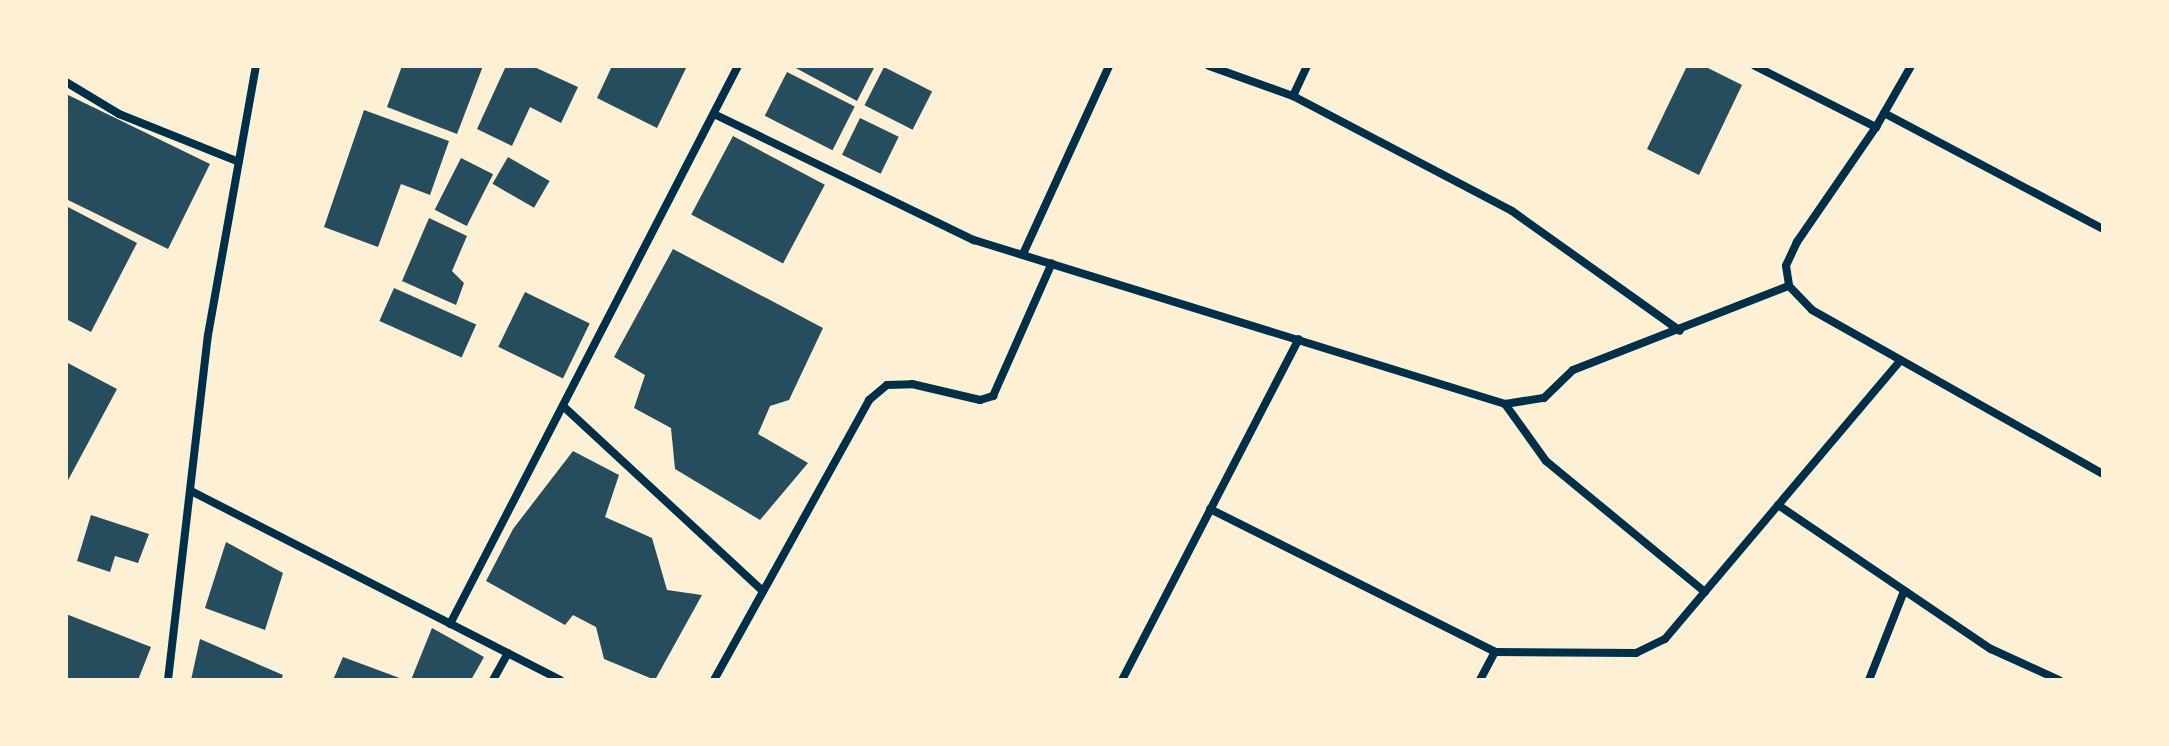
<!DOCTYPE html>
<html>
<head>
<meta charset="utf-8">
<style>
  body { margin:0 }
  #map { position:relative; width:2169px; height:746px; overflow:hidden; background:#fdf0d5; font-family:Merriweather,serif }
  div>[style] { position:absolute }
  .building>* { inset:0; background:#264d5e; transform-origin:0 0 }
  .minor>* { height:8px; margin:-4px; padding:0 4px; transform-origin:4px; border-radius:4px; background:#003049 }
  span { translate:-50% -50%; white-space:nowrap; text-align:center; line-height:1.15; -webkit-text-stroke:6px #fdf0d5; paint-order:stroke }
  .frame { position:absolute; inset:0; border:68px solid #fdf0d5; pointer-events:none }
</style>
</head>
<body>
<div id="map">
  <div class="building">
    <div style="clip-path:polygon(402px 66px,483px 66px,457px 134px,387px 107px)"></div>
    <div style="clip-path:polygon(506px 66px,532px 66px,578px 87px,561px 123px,530px 107px,512px 146px,477px 129px)"></div>
    <div style="clip-path:polygon(612px 66px,687px 66px,657px 128px,597px 98px)"></div>
    <div style="clip-path:polygon(792px 66px,875px 66px,857px 101px)"></div>
    <div style="clip-path:polygon(1687px 66px,1704px 66px,1742px 85px,1699px 175px,1647px 149px)"></div>
    <div style="left:884px;top:67px;width:54px;height:43px;rotate:27deg"></div>
    <div style="left:787px;top:72px;width:76px;height:49px;rotate:27deg"></div>
    <div style="clip-path:polygon(66px 94px,210px 164px,168px 249px,66px 199px)"></div>
    <div style="clip-path:polygon(364px 110px,449px 141px,430px 195px,401px 184px,378px 247px,324px 227px)"></div>
    <div style="left:860px;top:118px;width:43px;height:41px;rotate:26deg"></div>
    <div style="left:733px;top:136px;width:104px;height:89px;rotate:28deg"></div>
    <div style="left:508px;top:157px;width:48px;height:31px;rotate:30deg"></div>
    <div style="left:461px;top:158px;width:36px;height:58px;rotate:27deg"></div>
    <div style="clip-path:polygon(66px 206px,137px 243px,91px 332px,66px 319px)"></div>
    <div style="clip-path:polygon(429px 218px,467px 236px,452px 271px,464px 283px,456px 305px,402px 281px)"></div>
    <div style="clip-path:polygon(673px 249px,823px 328px,789px 400px,770px 406px,758px 434px,808px 463px,760px 520px,675px 469px,671px 428px,634px 408px,645px 375px,614px 357px)"></div>
    <div style="left:394px;top:288px;width:90px;height:36px;rotate:24deg"></div>
    <div style="left:525px;top:292px;width:72px;height:61px;rotate:26deg"></div>
    <div style="clip-path:polygon(66px 362px,117px 389px,66px 484px)"></div>
    <div style="clip-path:polygon(573px 451px,619px 475px,605px 517px,652px 538px,667px 590px,702px 595px,655px 680px,604px 659px,596px 627px,573px 615px,565px 625px,486px 581px,513px 529px)"></div>
    <div style="clip-path:polygon(91px 515px,149px 534px,138px 563px,115px 556px,110px 572px,77px 561px)"></div>
    <div style="clip-path:polygon(226px 542px,283px 573px,265px 630px,205px 608px)"></div>
    <div style="clip-path:polygon(66px 614px,151px 647px,138px 680px,66px 680px)"></div>
    <div style="clip-path:polygon(432px 628px,484px 657px,471px 680px,411px 680px)"></div>
    <div style="clip-path:polygon(200px 639px,283px 675px,281px 680px,191px 680px)"></div>
    <div style="clip-path:polygon(343px 657px,405px 680px,333px 680px)"></div>
  </div>
  <div class="minor">
    <div style="left:1209px;top:66px;width:89px;rotate:19.7deg"></div>
    <div style="left:1293px;top:96px;width:247px;rotate:27.7deg"></div>
    <div style="left:1512px;top:211px;width:206px;rotate:35.5deg"></div>
    <div style="left:1755px;top:66px;width:136px;rotate:26.8deg"></div>
    <div style="left:1911px;top:66px;width:70px;rotate:119.8deg"></div>
    <div style="left:1876px;top:127px;width:140px;rotate:124.5deg"></div>
    <div style="left:1797px;top:242px;width:26px;rotate:115deg"></div>
    <div style="left:1786px;top:266px;width:20px;rotate:81deg"></div>
    <div style="left:1789px;top:286px;width:33px;rotate:46deg"></div>
    <div style="left:1812px;top:310px;width:334px;rotate:29.4deg"></div>
    <div style="left:66px;top:82px;width:62px;rotate:31.1deg"></div>
    <div style="left:119px;top:114px;width:129px;rotate:21.8deg"></div>
    <div style="left:1293px;top:96px;width:33px;rotate:-65deg"></div>
    <div style="left:1884px;top:113px;width:248px;rotate:27.9deg"></div>
    <div style="left:716px;top:115px;width:287px;rotate:25.9deg"></div>
    <div style="left:974px;top:240px;width:556px;rotate:17.16deg"></div>
    <div style="left:1505px;top:404px;width:39px;rotate:-9deg"></div>
    <div style="left:1544px;top:398px;width:40px;rotate:-44deg"></div>
    <div style="left:1573px;top:370px;width:232px;rotate:-21.3deg"></div>
    <div style="left:1023px;top:254px;width:207px;rotate:-65.4deg"></div>
    <div style="left:1505px;top:404px;width:70px;rotate:54.3deg"></div>
    <div style="left:1546px;top:461px;width:206px;rotate:39.5deg"></div>
    <div style="left:563px;top:406px;width:272px;rotate:42.8deg"></div>
    <div style="left:191px;top:491px;width:415px;rotate:27.1deg"></div>
    <div style="left:1778px;top:505px;width:257px;rotate:34.1deg"></div>
    <div style="left:1991px;top:649px;width:75px;rotate:24.5deg"></div>
    <div style="left:1210px;top:509px;width:319px;rotate:26.6deg"></div>
    <div style="left:1495px;top:652px;width:141px;rotate:0.4deg"></div>
    <div style="left:1636px;top:653px;width:32px;rotate:-26deg"></div>
    <div style="left:1665px;top:639px;width:365px;rotate:-49.8deg"></div>
    <div style="left:450px;top:624px;width:628px;rotate:-62.7deg"></div>
    <div style="left:168px;top:680px;width:347px;rotate:-83.4deg"></div>
    <div style="left:208px;top:335px;width:273px;rotate:-79.9deg"></div>
    <div style="left:493px;top:680px;width:31px;rotate:-61deg"></div>
    <div style="left:714px;top:680px;width:320px;rotate:-61deg"></div>
    <div style="left:869px;top:400px;width:23px;rotate:-40deg"></div>
    <div style="left:887px;top:385px;width:25px;rotate:-2deg"></div>
    <div style="left:912px;top:384px;width:70px;rotate:13.2deg"></div>
    <div style="left:980px;top:400px;width:14px;rotate:-17deg"></div>
    <div style="left:993px;top:396px;width:145px;rotate:-66.1deg"></div>
    <div style="left:1122px;top:680px;width:384px;rotate:-62.6deg"></div>
    <div style="left:1480px;top:680px;width:32px;rotate:-62deg"></div>
    <div style="left:1869px;top:680px;width:96px;rotate:-68.5deg"></div>
  </div>
  <div class="frame"></div>
</div>
</body>
</html>
